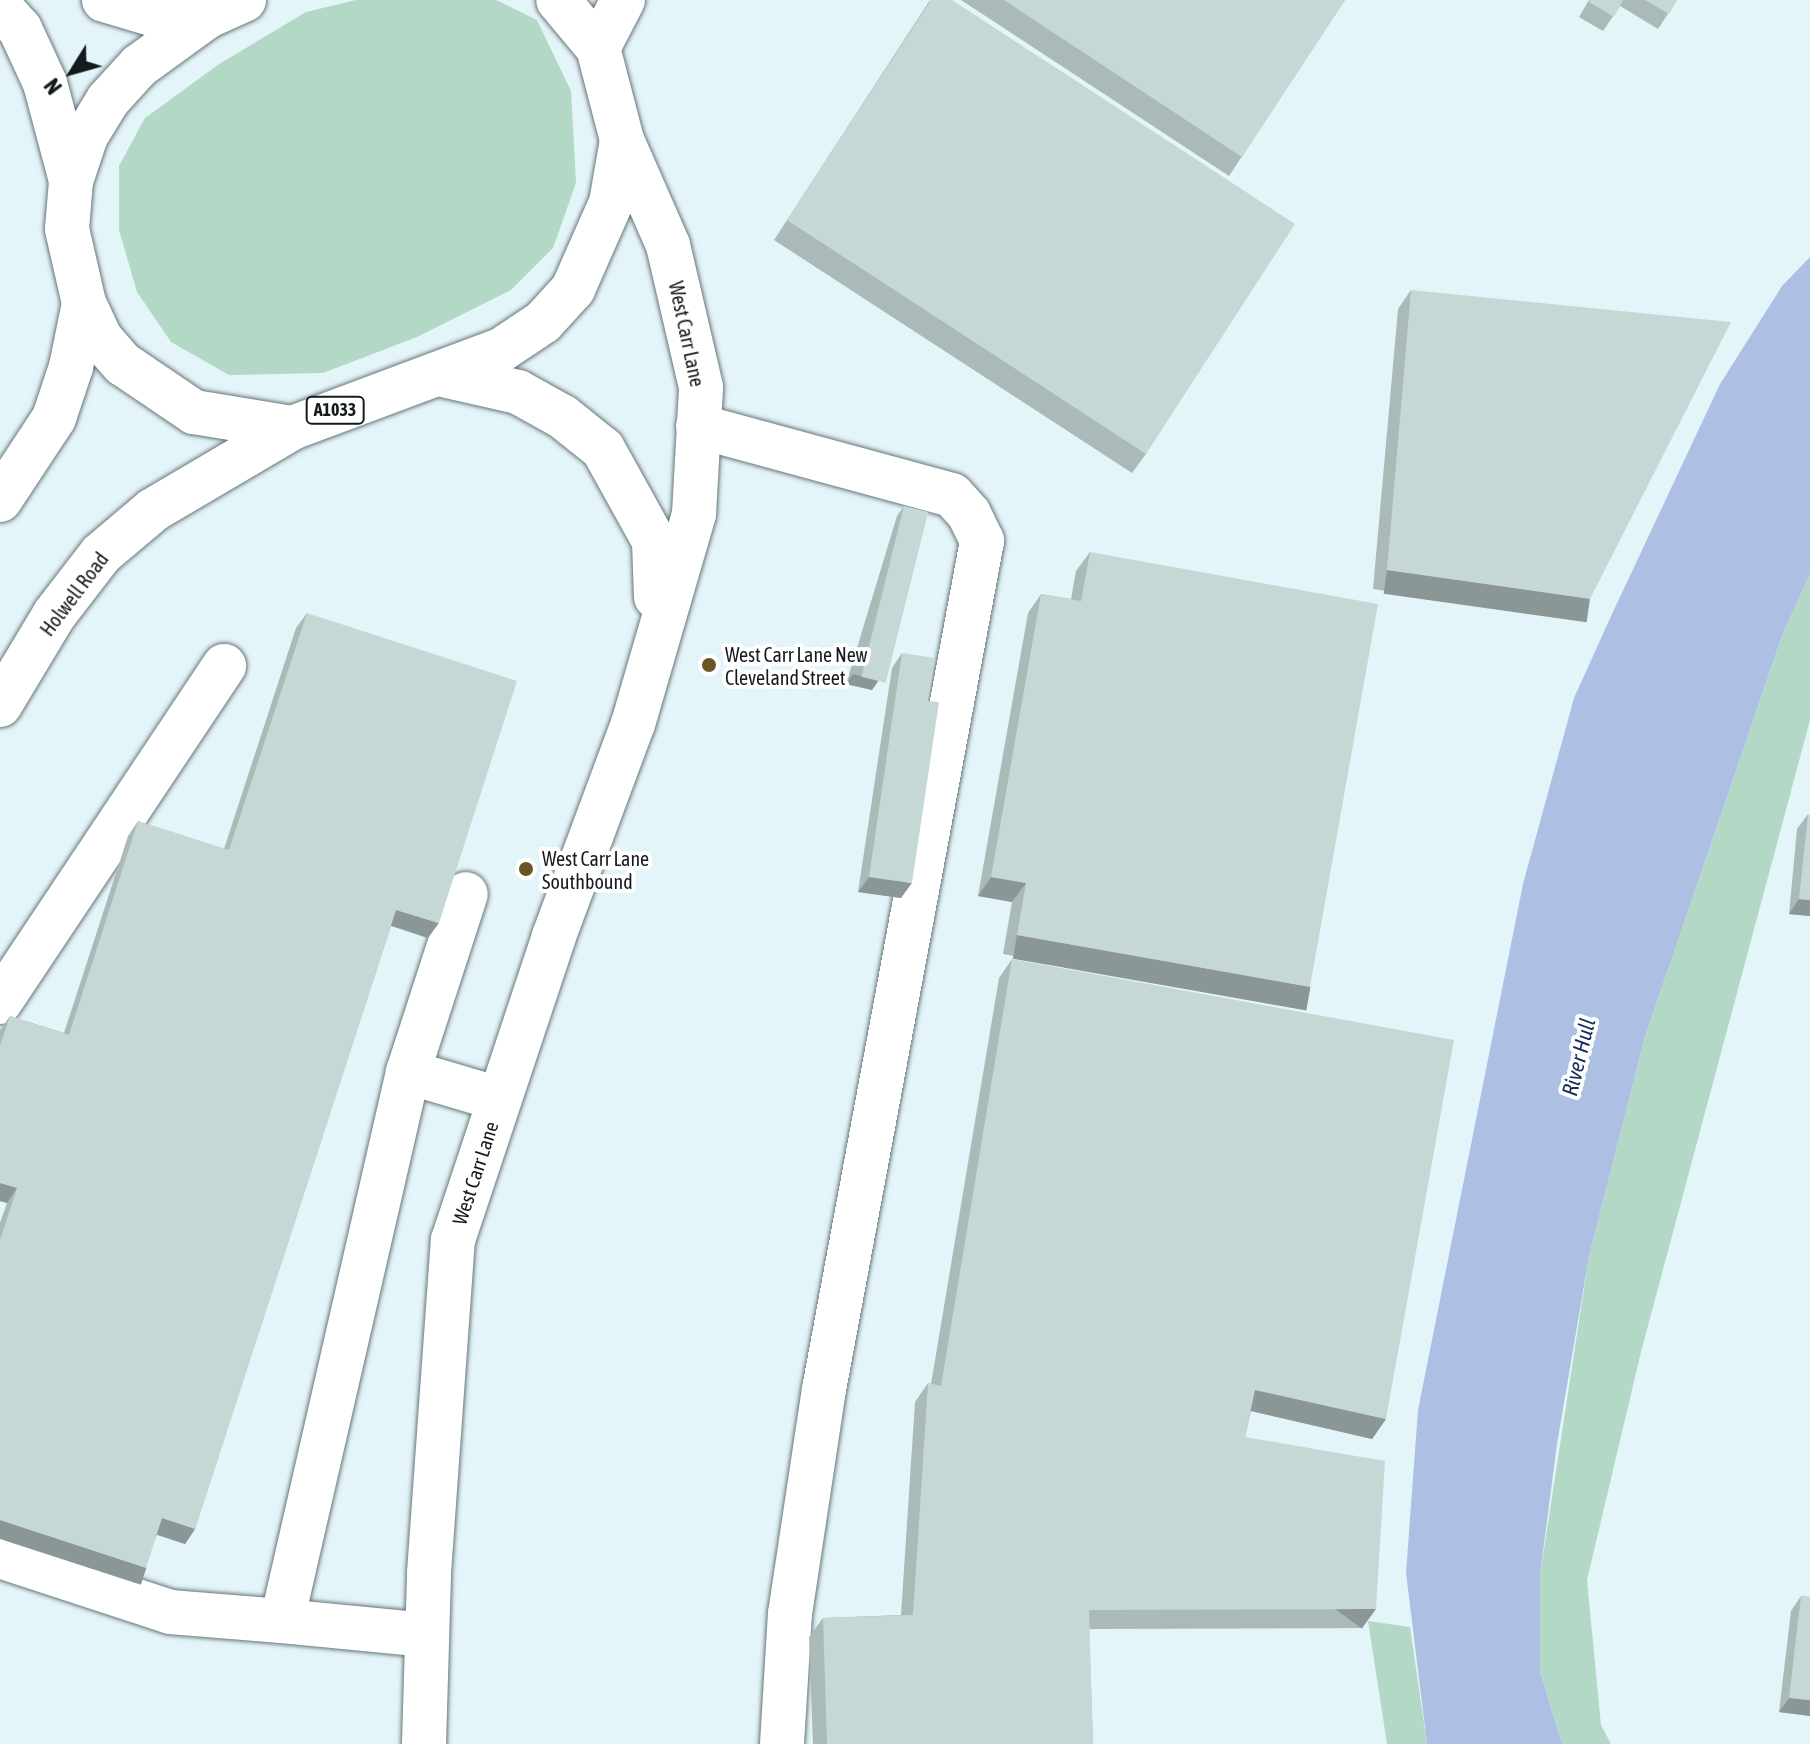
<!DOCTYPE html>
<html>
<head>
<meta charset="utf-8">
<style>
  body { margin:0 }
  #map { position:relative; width:1810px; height:1744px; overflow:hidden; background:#e4f5f9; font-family:"Asap Condensed",sans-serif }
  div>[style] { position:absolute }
  .green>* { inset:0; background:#b3d9c6 }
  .water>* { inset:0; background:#adc0e3 }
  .roads { filter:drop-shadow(0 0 2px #67767a) drop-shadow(0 0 2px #67767a) }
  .minor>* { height:44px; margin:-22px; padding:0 22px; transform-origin:22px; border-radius:22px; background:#fff }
  .major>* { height:44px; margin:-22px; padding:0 22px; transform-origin:22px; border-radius:22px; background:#fff }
  .highway>* { height:44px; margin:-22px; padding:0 22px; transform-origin:22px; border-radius:22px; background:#fff }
  .wall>* { inset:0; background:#aabab8 }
  .shaded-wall>* { inset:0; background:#8b9796; transform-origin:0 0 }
  .building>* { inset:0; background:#c6d8d6; transform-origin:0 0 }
  .dots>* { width:22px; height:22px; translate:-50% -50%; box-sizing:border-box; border:4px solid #fff; border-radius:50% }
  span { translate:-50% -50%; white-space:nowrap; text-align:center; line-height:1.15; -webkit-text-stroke:8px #fff; paint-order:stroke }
  .shield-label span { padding:2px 6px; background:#fff; border:2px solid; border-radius:6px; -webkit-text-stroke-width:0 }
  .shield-label { font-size:18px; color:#151b1c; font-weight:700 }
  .street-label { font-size:20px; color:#151b1c }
  .poi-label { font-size:20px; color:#151b1c }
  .left { translate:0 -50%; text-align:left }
  .water-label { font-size:22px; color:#182d5a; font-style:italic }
  .north { position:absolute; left:32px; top:32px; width:80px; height:80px; -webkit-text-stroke:6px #fff; paint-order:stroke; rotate:233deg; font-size:22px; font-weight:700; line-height:32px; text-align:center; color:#151b1c }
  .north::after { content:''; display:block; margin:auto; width:28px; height:36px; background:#151b1c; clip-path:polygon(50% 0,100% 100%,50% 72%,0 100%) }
</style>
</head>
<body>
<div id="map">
  <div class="green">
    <div style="clip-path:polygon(356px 0,496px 0,537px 20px,571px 91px,576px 183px,553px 248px,511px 290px,417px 337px,323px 373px,229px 375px,171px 342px,137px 292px,119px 230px,119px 166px,145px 118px,219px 64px,306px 12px)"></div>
    <div style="clip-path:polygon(1810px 574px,1810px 720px,1641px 1352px,1587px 1580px,1601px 1725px,1611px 1744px,1562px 1744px,1540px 1671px,1540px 1575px,1589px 1256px,1645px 1037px,1783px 633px)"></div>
    <div style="clip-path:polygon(1368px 1621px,1410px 1627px,1427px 1744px,1387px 1744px)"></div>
  </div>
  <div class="water">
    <div style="clip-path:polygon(1810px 257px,1810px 574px,1783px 633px,1645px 1037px,1589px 1256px,1557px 1444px,1540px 1575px,1540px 1671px,1562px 1744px,1427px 1744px,1406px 1573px,1418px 1410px,1523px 884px,1574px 698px,1612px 614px,1720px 384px,1782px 286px)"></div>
  </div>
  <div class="roads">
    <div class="minor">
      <div style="left:443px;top:375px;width:77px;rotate:12.8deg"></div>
      <div style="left:518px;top:392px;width:51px;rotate:29.1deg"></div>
      <div style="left:563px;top:417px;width:51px;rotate:38.7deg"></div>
      <div style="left:603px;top:449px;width:105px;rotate:61deg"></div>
      <div style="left:654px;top:541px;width:56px;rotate:88deg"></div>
      <div style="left:698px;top:426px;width:263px;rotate:15.2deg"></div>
      <div style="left:952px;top:495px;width:25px;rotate:48deg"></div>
      <div style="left:969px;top:514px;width:30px;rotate:64deg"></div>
      <div style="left:982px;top:541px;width:863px;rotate:100.55deg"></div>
      <div style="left:824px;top:1389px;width:227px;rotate:98.6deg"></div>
      <div style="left:790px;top:1613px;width:131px;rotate:93.5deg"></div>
      <div style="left:0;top:1002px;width:404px;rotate:-56.3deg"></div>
      <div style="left:408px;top:1072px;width:95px;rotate:16.5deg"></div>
      <div style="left:0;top:1556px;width:179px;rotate:18.2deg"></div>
      <div style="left:170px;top:1612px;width:112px;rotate:4.6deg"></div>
      <div style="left:427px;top:1635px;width:146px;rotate:-174.5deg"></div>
      <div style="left:282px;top:1621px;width:563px;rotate:-77.07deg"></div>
      <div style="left:408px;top:1072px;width:187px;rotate:-72deg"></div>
      <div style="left:424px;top:1744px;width:171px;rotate:-88.3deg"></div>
      <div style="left:429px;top:1573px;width:334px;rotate:-85.9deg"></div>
      <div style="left:453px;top:1240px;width:320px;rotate:-71.6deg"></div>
      <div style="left:554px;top:936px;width:226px;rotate:-69.6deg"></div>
      <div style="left:633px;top:724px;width:219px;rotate:-73.8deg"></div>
      <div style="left:694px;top:514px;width:127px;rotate:-86.8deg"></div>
      <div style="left:701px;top:387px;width:146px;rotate:-103.1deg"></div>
      <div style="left:668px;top:245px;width:115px;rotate:-113.7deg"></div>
    </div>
    <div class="major">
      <div style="left:104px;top:0;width:50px;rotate:16.3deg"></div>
      <div style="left:152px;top:14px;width:56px;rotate:2deg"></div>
      <div style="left:0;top:7px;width:30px;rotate:48deg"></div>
      <div style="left:20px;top:29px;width:60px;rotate:65.2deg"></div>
      <div style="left:45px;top:83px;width:101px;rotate:75.1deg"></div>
    </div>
    <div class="highway">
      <div style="left:244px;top:0;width:39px;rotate:156deg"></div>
      <div style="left:208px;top:16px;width:85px;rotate:144.1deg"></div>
      <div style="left:139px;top:66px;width:46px;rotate:132.4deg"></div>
      <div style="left:108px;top:100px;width:42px;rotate:121.4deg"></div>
      <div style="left:86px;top:136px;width:47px;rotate:108.4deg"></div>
      <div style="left:71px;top:181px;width:48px;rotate:94.8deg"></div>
      <div style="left:67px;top:229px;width:76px;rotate:77.1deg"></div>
      <div style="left:84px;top:303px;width:38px;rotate:65deg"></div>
      <div style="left:100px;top:338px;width:35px;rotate:49deg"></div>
      <div style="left:123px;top:364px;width:86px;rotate:34.1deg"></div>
      <div style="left:194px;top:412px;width:99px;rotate:9.3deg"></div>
      <div style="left:292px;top:428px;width:223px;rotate:-20.5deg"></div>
      <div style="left:501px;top:350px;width:50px;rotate:-33.7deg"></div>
      <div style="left:543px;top:322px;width:45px;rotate:-47.7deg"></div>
      <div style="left:573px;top:289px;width:94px;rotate:-66.2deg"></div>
      <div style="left:611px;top:203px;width:64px;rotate:-80.1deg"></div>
      <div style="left:622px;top:140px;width:95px;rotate:-104.6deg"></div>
      <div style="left:598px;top:48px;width:62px;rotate:-129.8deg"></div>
      <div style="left:598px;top:48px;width:54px;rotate:-62.5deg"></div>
      <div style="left:0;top:500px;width:98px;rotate:-56.6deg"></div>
      <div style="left:54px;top:418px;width:54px;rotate:-71.6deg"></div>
      <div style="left:71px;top:367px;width:65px;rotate:-78.5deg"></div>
      <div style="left:0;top:705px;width:105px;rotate:-59deg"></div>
      <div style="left:54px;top:615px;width:77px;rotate:-52.4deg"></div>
      <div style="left:101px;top:554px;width:68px;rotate:-40.2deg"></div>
      <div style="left:153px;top:510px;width:161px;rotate:-30.5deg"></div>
    </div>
  </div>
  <div class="wall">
    <div style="clip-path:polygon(930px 0,1146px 454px,1132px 473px,774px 240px)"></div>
    <div style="clip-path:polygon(961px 0,1345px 0,1229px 176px)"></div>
    <div style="clip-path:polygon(1589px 0,1677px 0,1658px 29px,1620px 6px,1603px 31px,1579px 17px)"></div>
    <div style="clip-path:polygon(1411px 290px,1590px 599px,1577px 618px,1373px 589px,1398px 309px)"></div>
    <div style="clip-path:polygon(904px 506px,872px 690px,846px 684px,897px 516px)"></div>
    <div style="clip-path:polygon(1090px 552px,1310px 987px,1297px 1006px,1003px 954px,1012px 902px,978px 896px,1028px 613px,1041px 594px,1071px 599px,1076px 571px)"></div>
    <div style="clip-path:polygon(307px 613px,428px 938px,391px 926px,195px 1529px,185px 1544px,157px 1535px,136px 1582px,0 1538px,0 1223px,7px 1203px,0 1201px,0 1030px,10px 1016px,64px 1033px,128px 836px,138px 821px,224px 849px,296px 628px)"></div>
    <div style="clip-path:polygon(902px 653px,928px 701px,901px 898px,858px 892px,892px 668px)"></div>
    <div style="clip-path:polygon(1808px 814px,1810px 916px,1789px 914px,1797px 829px)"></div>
    <div style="clip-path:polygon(1012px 959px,1386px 1419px,1372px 1439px,1251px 1411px,1245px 1437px,1362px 1628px,1089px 1629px,1093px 1744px,813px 1744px,809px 1637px,823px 1618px,901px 1615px,915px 1402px,928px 1383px,931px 1384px,999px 978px)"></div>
    <div style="clip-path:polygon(1801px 1596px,1810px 1597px,1810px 1716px,1779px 1712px,1791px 1611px)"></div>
  </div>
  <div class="shaded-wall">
    <div style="left:1387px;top:570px;width:205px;height:24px;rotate:8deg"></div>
    <div style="clip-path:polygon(853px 674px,879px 680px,872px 690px,846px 684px)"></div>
    <div style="clip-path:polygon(869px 877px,912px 883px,901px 898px,858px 892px)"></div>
    <div style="clip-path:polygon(991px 877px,1026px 883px,1012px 902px,978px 896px)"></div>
    <div style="clip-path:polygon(1799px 899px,1810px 900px,1810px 916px,1789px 914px)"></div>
    <div style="clip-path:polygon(396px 910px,439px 923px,428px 938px,386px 924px)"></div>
    <div style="left:1017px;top:935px;width:298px;height:24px;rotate:10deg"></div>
    <div style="clip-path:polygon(0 1183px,17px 1188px,7px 1203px,0 1201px)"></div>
    <div style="clip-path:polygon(1255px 1390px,1386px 1419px,1372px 1439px,1242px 1409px)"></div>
    <div style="clip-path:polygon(162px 1518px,195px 1529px,185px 1544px,152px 1533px)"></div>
    <div style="left:0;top:1520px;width:154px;height:18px;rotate:18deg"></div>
    <div style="left:1376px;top:1609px;width:24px;height:287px;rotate:126deg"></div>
    <div style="clip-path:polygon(1789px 1698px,1810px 1700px,1810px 1716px,1779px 1712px)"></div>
  </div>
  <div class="building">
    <div style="clip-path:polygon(931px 0,952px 0,1295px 224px,1146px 454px,787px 220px)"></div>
    <div style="clip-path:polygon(1004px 0,1345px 0,1242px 157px)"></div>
    <div style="clip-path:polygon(1590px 0,1623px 0,1614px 17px,1589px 2px)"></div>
    <div style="clip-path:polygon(1645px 0,1677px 0,1669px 14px)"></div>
    <div style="clip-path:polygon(1411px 290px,1731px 322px,1590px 599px,1387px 570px)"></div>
    <div style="left:904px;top:506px;width:25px;height:176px;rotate:14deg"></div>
    <div style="clip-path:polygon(1090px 552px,1378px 604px,1310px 987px,1017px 935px,1026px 883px,991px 877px,1041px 594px,1081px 601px)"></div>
    <div style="clip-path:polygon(307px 613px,517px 681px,439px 923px,396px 910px,195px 1529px,162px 1518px,146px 1568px,0 1520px,0 1240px,17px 1188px,0 1183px,0 1046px,10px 1016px,69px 1035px,138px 821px,229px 850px)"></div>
    <div style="clip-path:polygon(902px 653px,934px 658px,928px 701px,939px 702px,912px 883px,869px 877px)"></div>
    <div style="clip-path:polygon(1808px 814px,1810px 815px,1810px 900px,1799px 899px)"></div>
    <div style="clip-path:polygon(1012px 959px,1454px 1040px,1386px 1419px,1255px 1390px,1245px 1437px,1385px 1461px,1376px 1609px,1089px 1610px,1093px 1744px,827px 1744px,823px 1618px,913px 1615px,928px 1383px,941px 1386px)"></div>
    <div style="clip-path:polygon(1801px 1596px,1810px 1597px,1810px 1700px,1789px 1698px)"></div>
  </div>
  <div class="dots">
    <div style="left:709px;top:665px;background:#685624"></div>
    <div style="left:526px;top:869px;background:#685624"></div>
  </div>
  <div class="shield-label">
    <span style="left:335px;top:410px">A1033</span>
  </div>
  <div class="street-label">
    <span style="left:687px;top:334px;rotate:78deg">West Carr Lane</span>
    <span style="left:74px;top:594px;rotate:-53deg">Holwell Road</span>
    <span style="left:475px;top:1173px;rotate:-72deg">West Carr Lane</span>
  </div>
  <div class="poi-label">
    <span class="left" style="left:725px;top:666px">West Carr Lane New<br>Cleveland Street</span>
    <span class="left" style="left:542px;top:870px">West Carr Lane<br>Southbound</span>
  </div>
  <div class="water-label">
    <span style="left:1579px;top:1057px;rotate:-76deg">River Hull</span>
  </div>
  <div class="north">N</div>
</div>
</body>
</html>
